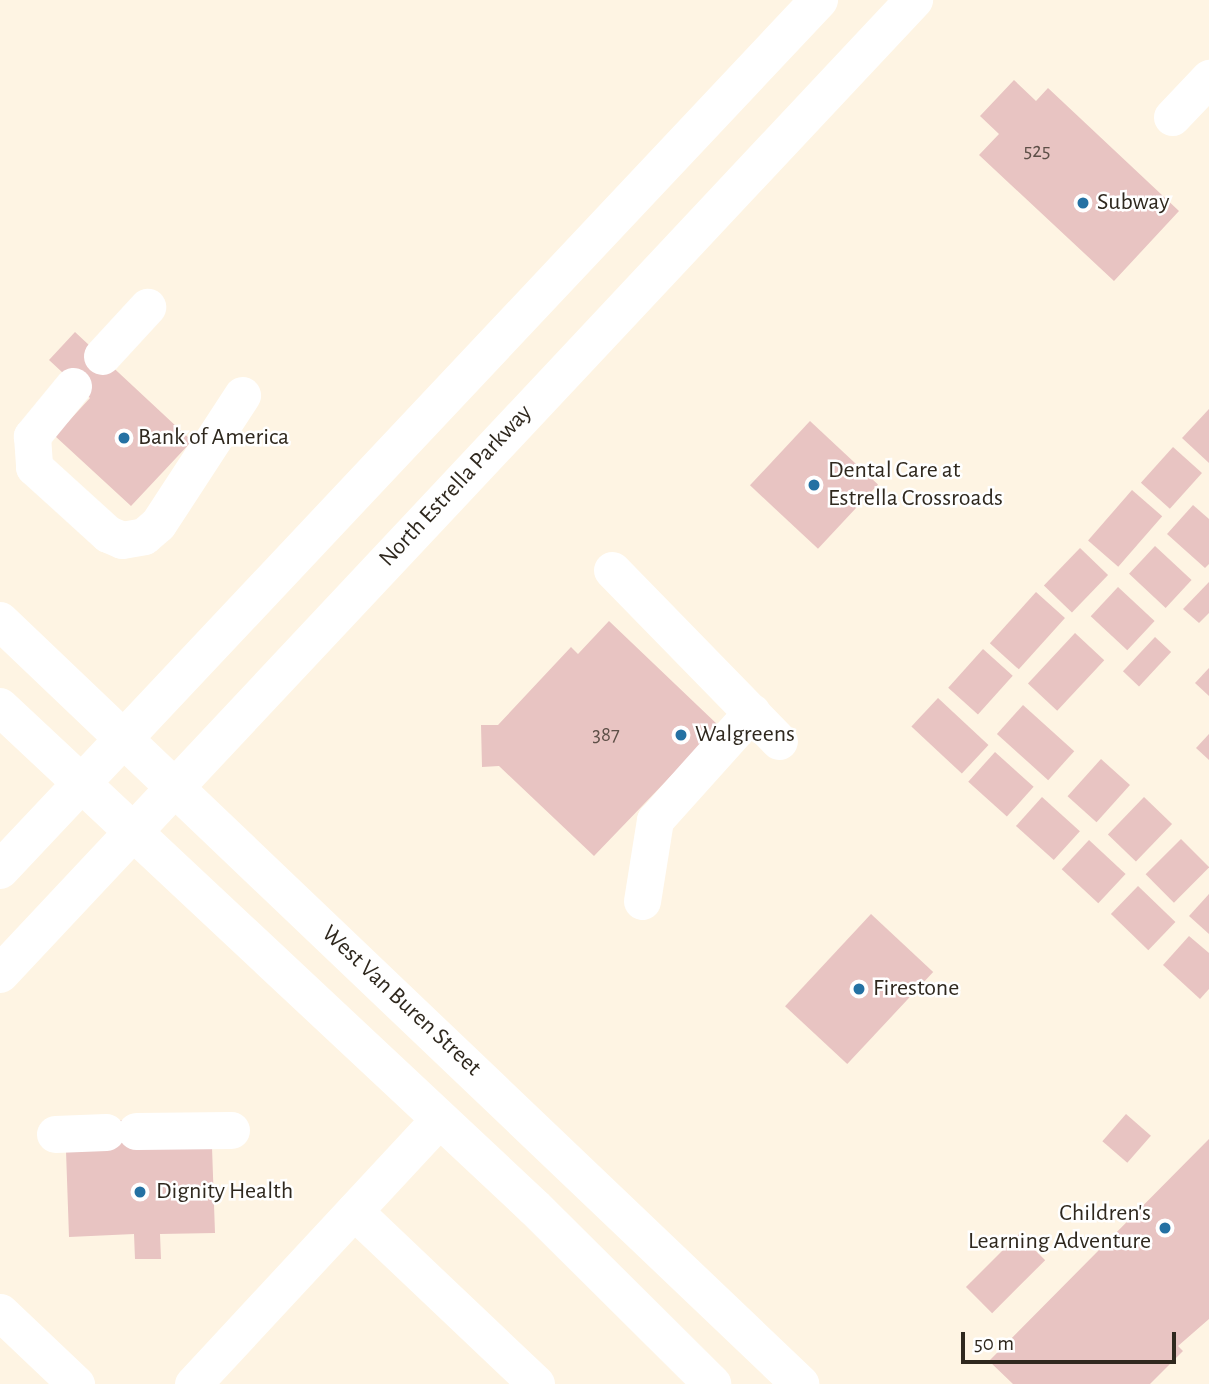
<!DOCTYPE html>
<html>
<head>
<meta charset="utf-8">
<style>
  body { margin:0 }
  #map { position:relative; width:1209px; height:1384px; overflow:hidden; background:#fef4e3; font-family:"Alegreya Sans",sans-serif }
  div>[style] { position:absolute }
  .building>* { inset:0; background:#e8c4c2; transform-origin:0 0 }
  .minor>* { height:37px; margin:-18.5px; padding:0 18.5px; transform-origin:18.5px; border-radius:18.5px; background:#fff }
  .major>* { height:38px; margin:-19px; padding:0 19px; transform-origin:19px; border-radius:19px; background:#fff }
  .dots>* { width:19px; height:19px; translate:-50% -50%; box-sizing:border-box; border:4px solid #fff; border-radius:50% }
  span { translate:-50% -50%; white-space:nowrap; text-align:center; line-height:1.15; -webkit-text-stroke:5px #fff; paint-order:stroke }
  .number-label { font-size:21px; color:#5d4f47 }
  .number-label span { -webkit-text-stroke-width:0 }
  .poi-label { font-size:24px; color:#2f281e }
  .left { translate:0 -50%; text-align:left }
  .right { translate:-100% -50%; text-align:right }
  .street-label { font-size:24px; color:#2f281e }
  .scale { position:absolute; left:961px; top:1332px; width:215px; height:32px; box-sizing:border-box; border:4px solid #2f281e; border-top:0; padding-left:9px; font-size:21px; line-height:24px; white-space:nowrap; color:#2f281e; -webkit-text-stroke:5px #fff; paint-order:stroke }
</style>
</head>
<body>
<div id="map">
  <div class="building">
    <div style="clip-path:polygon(1014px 80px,1036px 101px,1048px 88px,1179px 211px,1114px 281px,979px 155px,999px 134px,980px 116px)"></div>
    <div style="clip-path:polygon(75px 332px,192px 441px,131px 506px,55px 436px,90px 398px,49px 360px)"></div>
    <div style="clip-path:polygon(1209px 409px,1209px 463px,1182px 438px)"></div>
    <div style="left:810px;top:421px;width:93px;height:88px;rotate:43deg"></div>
    <div style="left:1173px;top:447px;width:39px;height:48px;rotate:42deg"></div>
    <div style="left:1132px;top:490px;width:40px;height:67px;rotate:41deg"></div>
    <div style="clip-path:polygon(1193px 505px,1209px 519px,1209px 564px,1205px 568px,1167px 534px)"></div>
    <div style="left:1155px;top:546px;width:50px;height:38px;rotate:43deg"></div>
    <div style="left:1080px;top:548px;width:39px;height:52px;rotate:44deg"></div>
    <div style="clip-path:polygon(1209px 582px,1209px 613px,1199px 623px,1183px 609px)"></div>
    <div style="left:1118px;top:587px;width:50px;height:40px;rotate:43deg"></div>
    <div style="left:1036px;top:592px;width:39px;height:69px;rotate:42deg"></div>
    <div style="clip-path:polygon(609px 621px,719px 726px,594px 856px,499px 766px,482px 767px,481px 725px,498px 725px,571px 647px,578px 654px)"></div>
    <div style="left:1075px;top:633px;width:40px;height:69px;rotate:43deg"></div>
    <div style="left:1155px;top:637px;width:22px;height:47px;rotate:43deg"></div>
    <div style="left:983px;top:649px;width:40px;height:52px;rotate:42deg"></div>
    <div style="clip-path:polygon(1209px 668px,1209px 696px,1195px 683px)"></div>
    <div style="left:938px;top:698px;width:69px;height:39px;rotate:43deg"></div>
    <div style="left:1023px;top:705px;width:69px;height:39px;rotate:42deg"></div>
    <div style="clip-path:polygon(1209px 734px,1209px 760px,1196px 748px)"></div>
    <div style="left:995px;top:752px;width:52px;height:40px;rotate:42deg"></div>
    <div style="left:1101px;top:759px;width:39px;height:50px;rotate:42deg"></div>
    <div style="left:1042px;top:797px;width:51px;height:39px;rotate:42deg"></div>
    <div style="left:1144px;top:797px;width:39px;height:52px;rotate:44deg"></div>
    <div style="left:1181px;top:839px;width:40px;height:50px;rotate:45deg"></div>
    <div style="left:1089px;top:840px;width:50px;height:40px;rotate:43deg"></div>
    <div style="left:1138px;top:886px;width:52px;height:39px;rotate:44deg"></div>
    <div style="clip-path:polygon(1209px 894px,1209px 934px,1189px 916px)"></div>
    <div style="left:871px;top:914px;width:85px;height:126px;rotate:43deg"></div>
    <div style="clip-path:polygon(1189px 936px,1209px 953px,1209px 989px,1200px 999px,1163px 965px)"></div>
    <div style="left:1126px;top:1114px;width:33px;height:36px;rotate:41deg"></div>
    <div style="clip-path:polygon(135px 1120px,136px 1149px,212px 1147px,215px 1233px,160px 1234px,161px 1259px,135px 1259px,134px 1234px,69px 1237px,66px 1151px,106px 1121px)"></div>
    <div style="clip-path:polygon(1209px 1139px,1209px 1319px,1178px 1346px,1183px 1351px,1150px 1384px,1013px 1384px,989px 1361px)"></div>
    <div style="left:1019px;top:1234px;width:37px;height:75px;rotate:45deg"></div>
  </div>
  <div class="minor">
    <div style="left:1172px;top:117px;width:54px;rotate:-46.5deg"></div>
    <div style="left:102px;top:356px;width:67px;rotate:-47.4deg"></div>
    <div style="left:73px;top:386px;width:65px;rotate:129.4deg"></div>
    <div style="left:32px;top:436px;width:31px;rotate:86deg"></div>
    <div style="left:34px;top:467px;width:100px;rotate:42.2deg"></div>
    <div style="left:108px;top:534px;width:15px;rotate:23deg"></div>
    <div style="left:122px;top:540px;width:22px;rotate:-10deg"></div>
    <div style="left:144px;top:536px;width:18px;rotate:-41deg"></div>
    <div style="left:158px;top:524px;width:154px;rotate:-56.9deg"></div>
    <div style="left:612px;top:570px;width:239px;rotate:45.7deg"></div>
    <div style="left:642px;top:901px;width:82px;rotate:-80.9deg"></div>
    <div style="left:655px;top:820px;width:145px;rotate:-48.1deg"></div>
    <div style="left:136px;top:1131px;width:95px;rotate:-0.6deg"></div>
    <div style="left:55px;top:1134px;width:51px;rotate:-2.2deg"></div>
    <div style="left:354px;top:1211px;width:251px;rotate:43.5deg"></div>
    <div style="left:0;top:1312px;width:105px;rotate:43.5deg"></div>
    <div style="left:193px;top:1384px;width:362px;rotate:-47.1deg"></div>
  </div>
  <div class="major">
    <div style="left:0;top:621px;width:1106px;rotate:43.64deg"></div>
    <div style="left:0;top:707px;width:733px;rotate:43.12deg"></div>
    <div style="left:535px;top:1208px;width:250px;rotate:44.8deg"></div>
    <div style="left:0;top:870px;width:1195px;rotate:-46.73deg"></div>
    <div style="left:0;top:974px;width:1336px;rotate:-46.82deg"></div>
  </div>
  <div class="dots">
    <div style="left:1083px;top:203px;background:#2471a3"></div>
    <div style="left:124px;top:438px;background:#2471a3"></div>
    <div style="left:814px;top:485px;background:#2471a3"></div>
    <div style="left:681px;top:735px;background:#2471a3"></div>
    <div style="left:859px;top:989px;background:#2471a3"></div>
    <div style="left:140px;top:1192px;background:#2471a3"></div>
    <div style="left:1165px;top:1228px;background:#2471a3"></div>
  </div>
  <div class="number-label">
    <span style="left:1037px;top:151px">525</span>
    <span style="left:606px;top:735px">387</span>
  </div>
  <div class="poi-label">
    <span class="left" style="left:1097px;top:203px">Subway</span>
    <span class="left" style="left:138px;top:438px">Bank of America</span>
    <span class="left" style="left:828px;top:485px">Dental Care at<br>Estrella Crossroads</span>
    <span class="left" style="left:695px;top:735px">Walgreens</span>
    <span class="left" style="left:873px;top:989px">Firestone</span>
    <span class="left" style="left:156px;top:1192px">Dignity Health</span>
    <span class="right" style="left:1151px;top:1228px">Children's<br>Learning Adventure</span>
  </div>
  <div class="street-label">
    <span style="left:456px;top:486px;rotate:-47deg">North Estrella Parkway</span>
    <span style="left:401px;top:1001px;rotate:43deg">West Van Buren Street</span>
  </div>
  <div class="scale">50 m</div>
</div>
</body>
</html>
